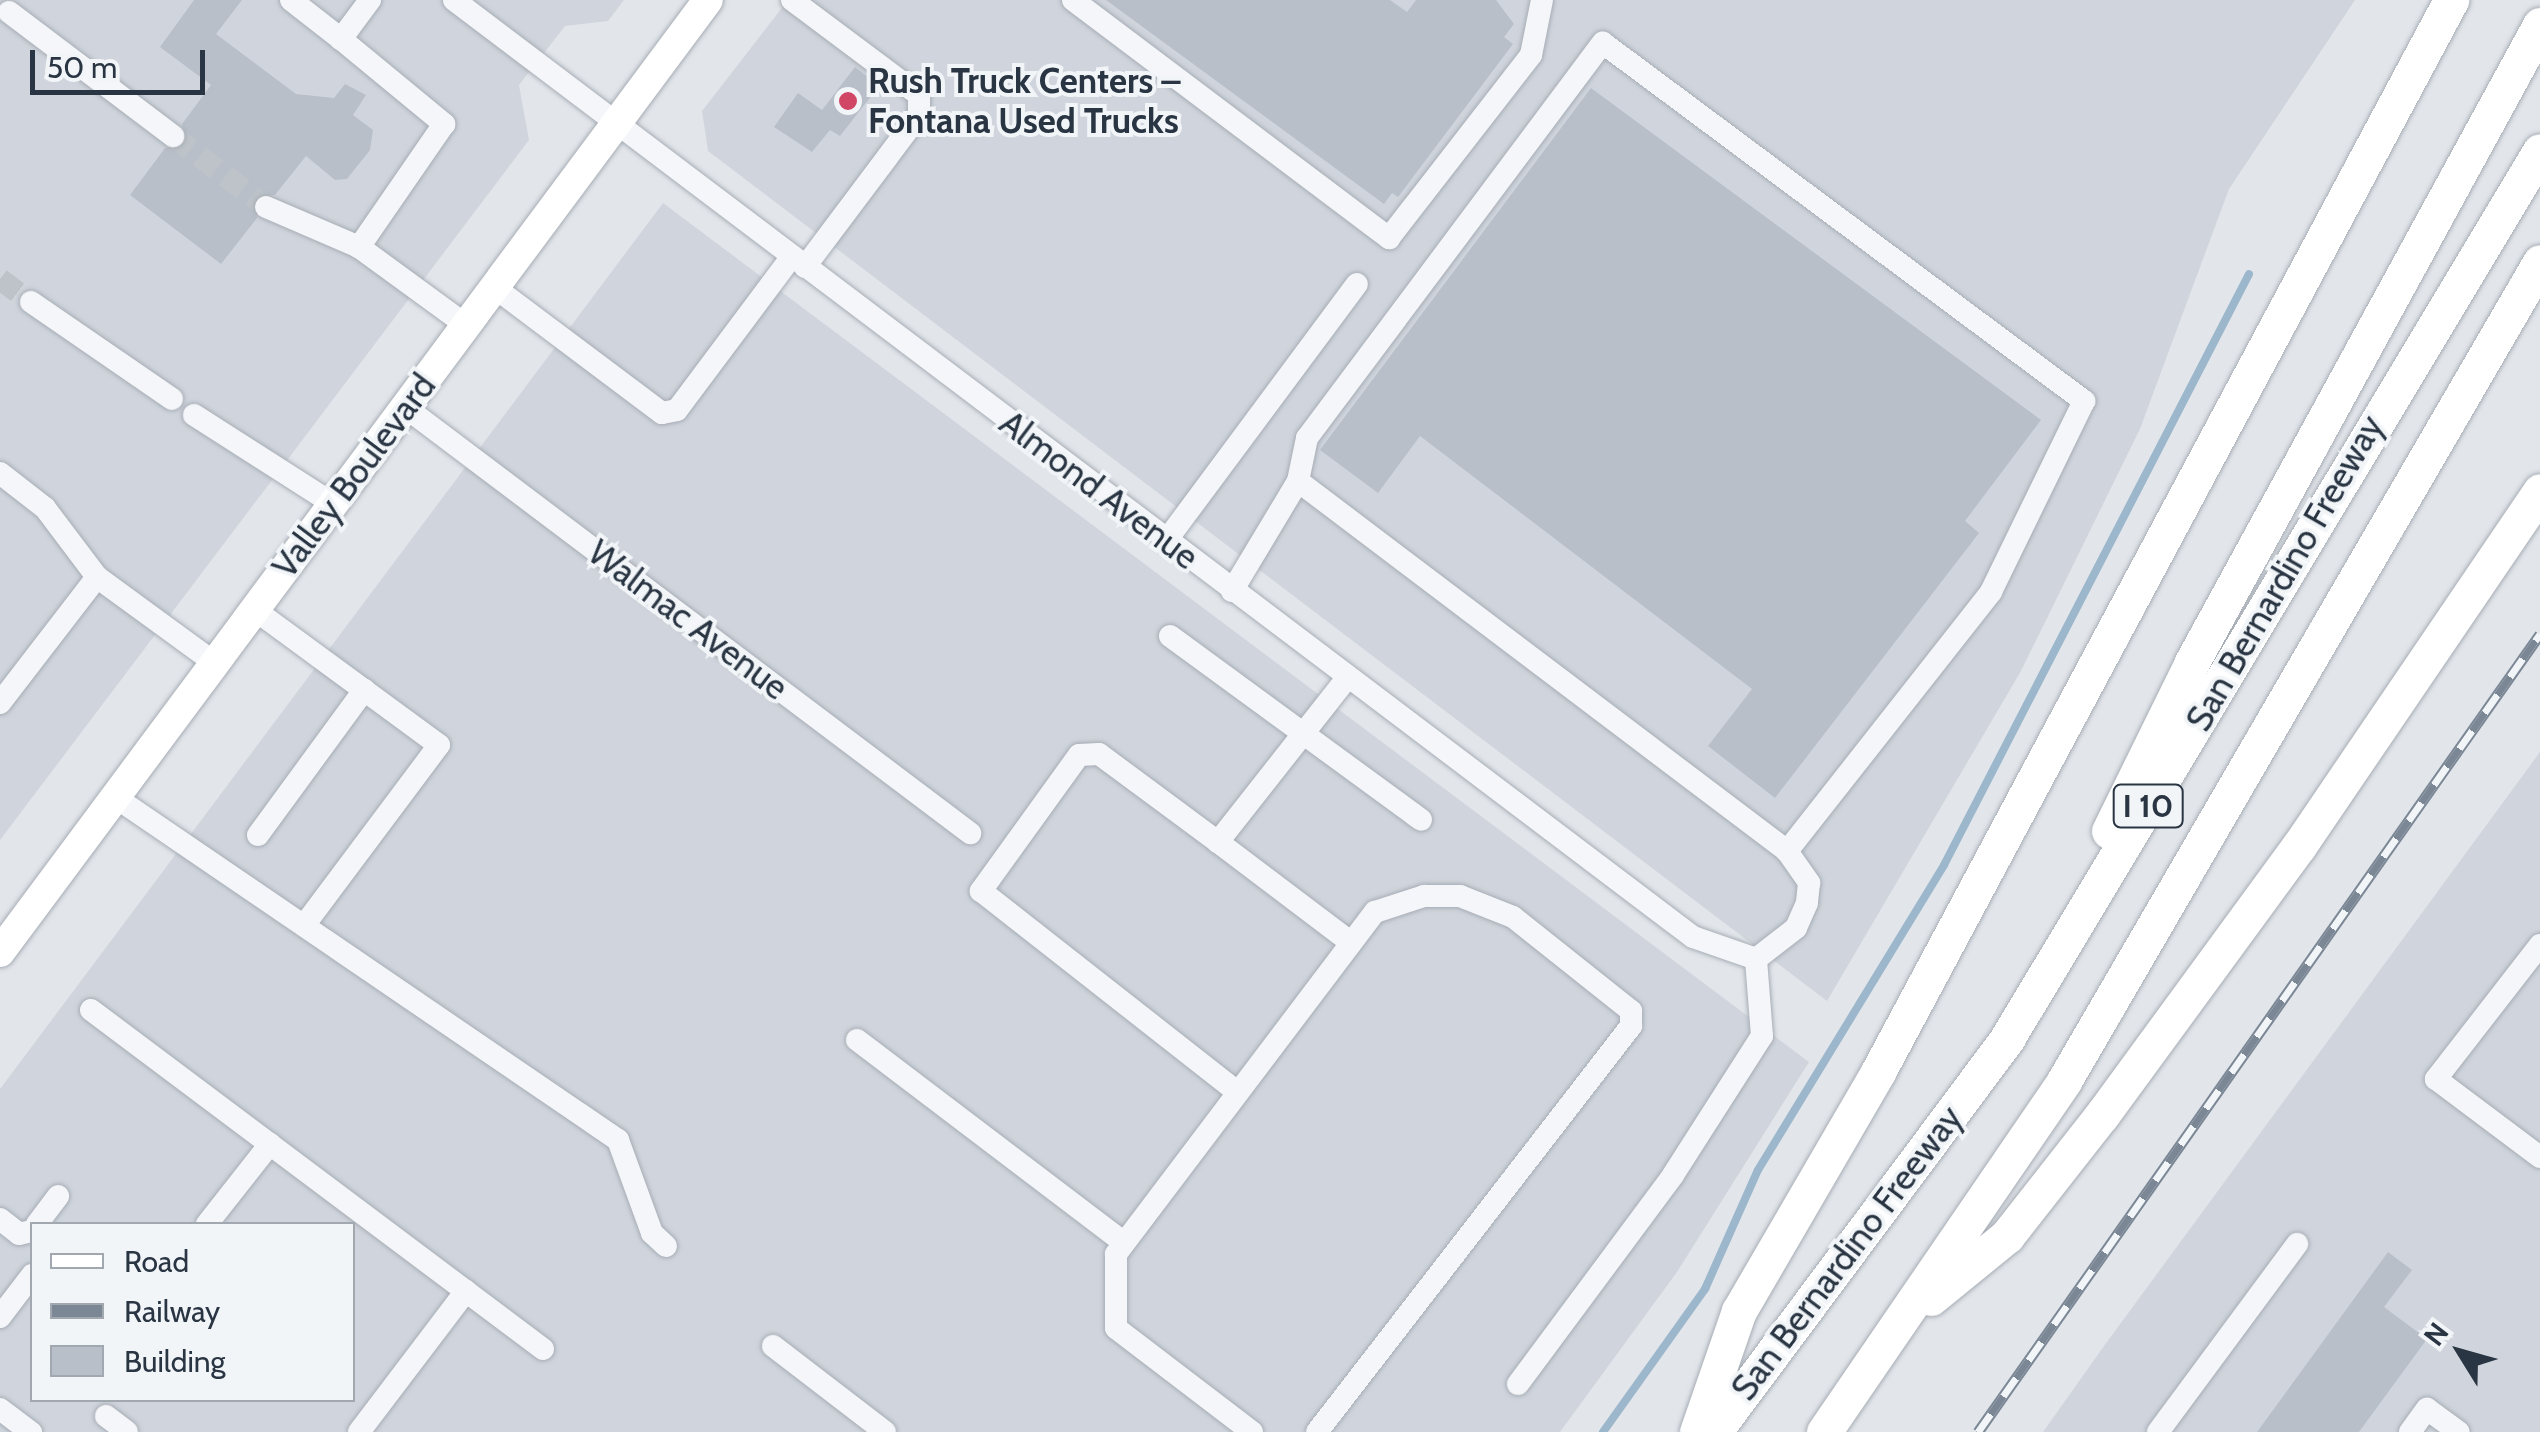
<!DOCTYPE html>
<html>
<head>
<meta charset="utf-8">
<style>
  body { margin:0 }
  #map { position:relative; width:2540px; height:1432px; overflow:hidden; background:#e2e6eb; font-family:Cabin,sans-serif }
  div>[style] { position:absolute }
  .built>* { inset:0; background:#d0d5dd }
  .stream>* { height:8px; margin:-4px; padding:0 4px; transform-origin:4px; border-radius:4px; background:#9cb7cb }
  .building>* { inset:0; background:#b9bfc8 }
  .minor-tunnel>* { height:22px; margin-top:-11px; transform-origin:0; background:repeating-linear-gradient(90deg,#bdc3c9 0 22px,transparent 0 33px) }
  .roads { filter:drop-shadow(0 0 2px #a7adb5) drop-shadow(0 0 2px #a7adb5) }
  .minor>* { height:22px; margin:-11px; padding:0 11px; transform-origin:11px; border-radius:11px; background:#f5f6f9 }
  .major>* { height:30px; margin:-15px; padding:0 15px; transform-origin:15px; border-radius:15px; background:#fff }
  .highway>* { height:35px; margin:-17.5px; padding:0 17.5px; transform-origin:17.5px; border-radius:17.5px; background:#fff }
  .rail>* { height:11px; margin-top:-5.5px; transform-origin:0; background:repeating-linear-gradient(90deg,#f2f5f8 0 22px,#7b8795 0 44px); box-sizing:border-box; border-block:2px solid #7b8795 }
  .dots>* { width:28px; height:28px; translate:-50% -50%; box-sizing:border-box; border:5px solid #f2f5f8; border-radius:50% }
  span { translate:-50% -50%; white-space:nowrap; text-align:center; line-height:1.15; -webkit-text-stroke:8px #f2f5f8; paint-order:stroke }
  .shield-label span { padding:2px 8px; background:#f2f5f8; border:2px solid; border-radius:8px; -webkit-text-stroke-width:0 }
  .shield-label { font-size:32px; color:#293543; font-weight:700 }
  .poi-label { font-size:35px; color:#293543; font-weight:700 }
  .left { translate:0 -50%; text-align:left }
  .street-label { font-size:35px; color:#293543 }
  .legend { position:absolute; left:30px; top:1222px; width:325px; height:180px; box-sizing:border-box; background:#f2f5f8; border:2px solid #a2a8b0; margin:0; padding:12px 18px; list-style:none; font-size:30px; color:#293543 }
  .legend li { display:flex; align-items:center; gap:20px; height:50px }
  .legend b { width:50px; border:2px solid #a2a8b0 }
  .north { position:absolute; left:2410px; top:1302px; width:100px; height:100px; -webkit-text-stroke:8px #f2f5f8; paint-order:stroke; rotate:307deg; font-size:28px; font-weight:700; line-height:40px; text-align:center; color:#293543 }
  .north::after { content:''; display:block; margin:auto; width:35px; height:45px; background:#293543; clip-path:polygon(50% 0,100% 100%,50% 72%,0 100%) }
  .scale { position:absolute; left:30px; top:50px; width:175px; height:45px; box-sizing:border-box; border:5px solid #293543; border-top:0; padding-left:12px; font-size:30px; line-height:35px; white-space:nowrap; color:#293543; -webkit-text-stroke:8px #f2f5f8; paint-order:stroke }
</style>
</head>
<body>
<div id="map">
  <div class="built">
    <div style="clip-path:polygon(0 0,624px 0,608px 21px,565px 26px,519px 85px,529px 140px,0 840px)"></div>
    <div style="clip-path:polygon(788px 0,2355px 0,2229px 189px,2140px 429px,2021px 671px,1827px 1001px,708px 151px,702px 111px)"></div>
    <div style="clip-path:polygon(evenodd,663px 203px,1809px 1062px,1677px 1272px,1560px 1432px,0 1432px,0 1089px,663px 203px,32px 1224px,352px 1224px,352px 1400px,32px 1400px,32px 1224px)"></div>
    <div style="clip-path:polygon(2540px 752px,2540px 1432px,2043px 1432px,2104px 1346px)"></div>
  </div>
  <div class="stream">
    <div style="left:1603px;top:1432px;width:176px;rotate:-54.5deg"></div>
    <div style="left:1705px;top:1289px;width:130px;rotate:-66deg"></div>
    <div style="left:1758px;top:1170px;width:357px;rotate:-58.6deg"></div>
    <div style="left:1944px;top:865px;width:665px;rotate:-62.7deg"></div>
  </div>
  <div class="building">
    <div style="clip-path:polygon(194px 0,242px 0,216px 34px,296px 94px,334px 98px,345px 84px,366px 95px,353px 115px,373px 130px,370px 150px,347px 179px,335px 180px,306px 156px,275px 195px,256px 196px,257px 218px,221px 264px,130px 195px,165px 148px,185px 144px,182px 124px,211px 85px,160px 47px)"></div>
    <div style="clip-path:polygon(1106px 0,1390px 0,1407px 12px,1416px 0,1496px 0,1514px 24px,1504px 37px,1513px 44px,1398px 197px,1392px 193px,1384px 204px)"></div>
    <div style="clip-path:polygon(855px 67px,879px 86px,840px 136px,830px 130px,812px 152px,774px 127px,798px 93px,822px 110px)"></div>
    <div style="clip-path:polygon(1591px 88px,2041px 420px,1965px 521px,1979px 533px,1775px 798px,1708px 746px,1752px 689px,1420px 436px,1378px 493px,1320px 450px)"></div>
    <div style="clip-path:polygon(2388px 1252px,2412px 1270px,2384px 1307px,2427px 1339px,2359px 1432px,2257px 1432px)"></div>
  </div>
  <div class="minor-tunnel">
    <div style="left:173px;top:136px;width:117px;rotate:37.4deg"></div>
    <div style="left:0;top:279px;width:39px;rotate:37deg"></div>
  </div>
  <div class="roads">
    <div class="minor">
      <div style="left:291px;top:0;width:63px;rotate:38deg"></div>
      <div style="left:370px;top:0;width:49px;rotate:126.6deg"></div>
      <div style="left:341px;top:39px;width:134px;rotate:39.5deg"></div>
      <div style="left:444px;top:124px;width:150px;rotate:124.6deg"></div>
      <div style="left:359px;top:247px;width:132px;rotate:36.1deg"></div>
      <div style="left:454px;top:0;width:1553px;rotate:37.1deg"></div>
      <div style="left:1693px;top:937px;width:67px;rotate:19.2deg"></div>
      <div style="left:792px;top:0;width:159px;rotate:36.8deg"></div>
      <div style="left:919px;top:95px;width:20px;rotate:90deg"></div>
      <div style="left:919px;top:115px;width:190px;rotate:126.9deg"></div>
      <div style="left:1073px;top:0;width:396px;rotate:37deg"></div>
      <div style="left:1389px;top:238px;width:232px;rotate:-52.2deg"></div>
      <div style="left:1531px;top:55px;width:56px;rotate:-78.7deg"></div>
      <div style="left:9px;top:12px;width:206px;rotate:37.1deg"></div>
      <div style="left:266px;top:207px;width:101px;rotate:23.3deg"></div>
      <div style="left:494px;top:287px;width:210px;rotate:36.9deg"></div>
      <div style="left:662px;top:413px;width:15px;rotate:-11deg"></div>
      <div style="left:677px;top:410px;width:192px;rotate:-53.2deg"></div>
      <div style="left:31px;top:302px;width:171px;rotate:34.5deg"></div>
      <div style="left:405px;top:407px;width:708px;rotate:37.02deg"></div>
      <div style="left:194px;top:415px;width:165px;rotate:32.6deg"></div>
      <div style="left:0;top:473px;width:57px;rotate:37.9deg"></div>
      <div style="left:45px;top:508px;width:86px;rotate:53deg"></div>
      <div style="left:97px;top:577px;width:146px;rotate:36.1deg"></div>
      <div style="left:1298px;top:481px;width:613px;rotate:37.11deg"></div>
      <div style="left:1787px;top:851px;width:39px;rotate:55deg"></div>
      <div style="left:1809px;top:883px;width:20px;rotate:96deg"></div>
      <div style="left:1807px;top:903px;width:27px;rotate:114deg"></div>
      <div style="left:1796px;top:928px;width:51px;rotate:142.2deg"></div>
      <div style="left:1166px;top:541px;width:320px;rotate:-53.4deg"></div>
      <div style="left:1232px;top:591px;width:128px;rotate:-59deg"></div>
      <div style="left:1298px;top:481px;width:44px;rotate:-78.2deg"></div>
      <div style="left:1307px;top:438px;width:494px;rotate:-53.2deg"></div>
      <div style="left:1603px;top:43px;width:600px;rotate:36.66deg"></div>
      <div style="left:2084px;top:401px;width:212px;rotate:116deg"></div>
      <div style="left:1991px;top:592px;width:330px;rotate:128.2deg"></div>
      <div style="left:255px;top:610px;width:228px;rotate:36.3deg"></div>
      <div style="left:439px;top:745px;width:224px;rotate:126.8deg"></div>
      <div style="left:1170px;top:636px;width:311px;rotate:36.2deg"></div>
      <div style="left:1347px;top:678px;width:209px;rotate:128.2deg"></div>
      <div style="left:1218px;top:842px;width:166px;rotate:37.1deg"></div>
      <div style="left:0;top:703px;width:159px;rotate:-52.4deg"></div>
      <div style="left:115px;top:797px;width:609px;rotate:34.29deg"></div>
      <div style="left:618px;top:1140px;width:99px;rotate:69.9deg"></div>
      <div style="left:652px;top:1233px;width:19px;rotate:43deg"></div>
      <div style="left:258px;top:835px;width:180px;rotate:-53.8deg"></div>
      <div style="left:1218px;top:842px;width:148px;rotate:-143.5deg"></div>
      <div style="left:1099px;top:754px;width:20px;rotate:177deg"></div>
      <div style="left:1079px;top:755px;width:168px;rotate:125.8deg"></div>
      <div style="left:981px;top:891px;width:325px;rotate:38.1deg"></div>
      <div style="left:2540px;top:945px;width:170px;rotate:127.8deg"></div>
      <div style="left:2436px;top:1079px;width:130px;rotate:36.9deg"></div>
      <div style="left:91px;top:1010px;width:565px;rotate:36.87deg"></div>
      <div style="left:857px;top:1040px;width:335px;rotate:37.2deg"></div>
      <div style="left:0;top:1219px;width:24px;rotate:38deg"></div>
      <div style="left:19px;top:1234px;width:13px;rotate:-13deg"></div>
      <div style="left:37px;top:1224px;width:35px;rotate:-53deg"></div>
      <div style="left:207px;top:1224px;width:102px;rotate:-51.8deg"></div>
      <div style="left:0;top:1317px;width:53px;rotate:-52.7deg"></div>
      <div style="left:773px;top:1346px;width:141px;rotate:37.5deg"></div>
      <div style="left:1518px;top:1384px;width:260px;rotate:-53.4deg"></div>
      <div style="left:1673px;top:1175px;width:165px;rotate:-57.4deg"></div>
      <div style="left:1762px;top:1036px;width:77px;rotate:-94.5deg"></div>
      <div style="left:0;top:1409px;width:39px;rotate:37deg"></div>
      <div style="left:106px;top:1416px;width:26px;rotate:37deg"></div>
      <div style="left:359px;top:1432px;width:177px;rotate:-52.8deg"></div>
      <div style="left:1252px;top:1432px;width:171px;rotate:-142.6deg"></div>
      <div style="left:1116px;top:1328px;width:74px;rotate:-90deg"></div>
      <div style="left:1116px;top:1254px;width:429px;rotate:-52.9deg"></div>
      <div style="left:1375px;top:912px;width:52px;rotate:-18.1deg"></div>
      <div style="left:1424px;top:896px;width:36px"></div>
      <div style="left:1460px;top:896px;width:57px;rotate:21.6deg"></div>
      <div style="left:1513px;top:917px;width:151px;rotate:38.5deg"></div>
      <div style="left:1631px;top:1011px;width:15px;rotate:90deg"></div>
      <div style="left:1631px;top:1026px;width:513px;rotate:127.72deg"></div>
      <div style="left:2158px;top:1432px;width:234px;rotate:-53.5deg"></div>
      <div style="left:2410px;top:1432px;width:29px;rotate:-54deg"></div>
      <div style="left:2427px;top:1409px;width:39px;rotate:36deg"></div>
    </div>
    <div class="major">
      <div style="left:0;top:952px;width:1186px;rotate:-53.36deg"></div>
    </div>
    <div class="highway">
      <div style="left:2109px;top:831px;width:188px;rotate:-63.8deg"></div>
      <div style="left:2192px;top:662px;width:726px;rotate:-61.35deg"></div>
      <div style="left:1931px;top:1298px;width:98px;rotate:-39.2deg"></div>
      <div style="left:2007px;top:1236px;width:154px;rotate:-51.9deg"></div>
      <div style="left:2102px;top:1115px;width:333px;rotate:-53.8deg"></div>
      <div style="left:2299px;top:846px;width:429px;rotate:-55.8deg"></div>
      <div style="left:1697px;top:1432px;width:128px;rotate:-70.9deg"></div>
      <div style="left:1739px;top:1311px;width:276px;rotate:-59.8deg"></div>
      <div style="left:1878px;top:1072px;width:1216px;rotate:-61.87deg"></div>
      <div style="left:1714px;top:1432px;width:492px;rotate:-53.3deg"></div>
      <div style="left:2008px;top:1037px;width:1033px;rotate:-59.02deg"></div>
      <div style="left:1824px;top:1432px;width:425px;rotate:-55.6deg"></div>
      <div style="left:2064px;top:1081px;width:947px;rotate:-59.83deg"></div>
    </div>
  </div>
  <div class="rail">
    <div style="left:1978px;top:1432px;width:976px;rotate:-54.84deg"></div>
  </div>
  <div class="dots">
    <div style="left:848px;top:101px;background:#d14565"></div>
  </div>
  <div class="shield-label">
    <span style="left:2148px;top:806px">I 10</span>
  </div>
  <div class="poi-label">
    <span class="left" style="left:868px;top:101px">Rush Truck Centers –<br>Fontana Used Trucks</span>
  </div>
  <div class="street-label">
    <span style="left:354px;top:476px;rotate:-53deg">Valley Boulevard</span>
    <span style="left:1099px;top:490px;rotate:37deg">Almond Avenue</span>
    <span style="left:2285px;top:573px;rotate:-60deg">San Bernardino Freeway</span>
    <span style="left:688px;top:620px;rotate:37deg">Walmac Avenue</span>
    <span style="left:1847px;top:1253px;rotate:-53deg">San Bernardino Freeway</span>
  </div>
  <ul class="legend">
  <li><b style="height:12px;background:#fff"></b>Road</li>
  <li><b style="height:12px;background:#7b8795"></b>Railway</li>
  <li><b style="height:28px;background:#b9bfc8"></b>Building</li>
  </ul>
  <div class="north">N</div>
  <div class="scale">50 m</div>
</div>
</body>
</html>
